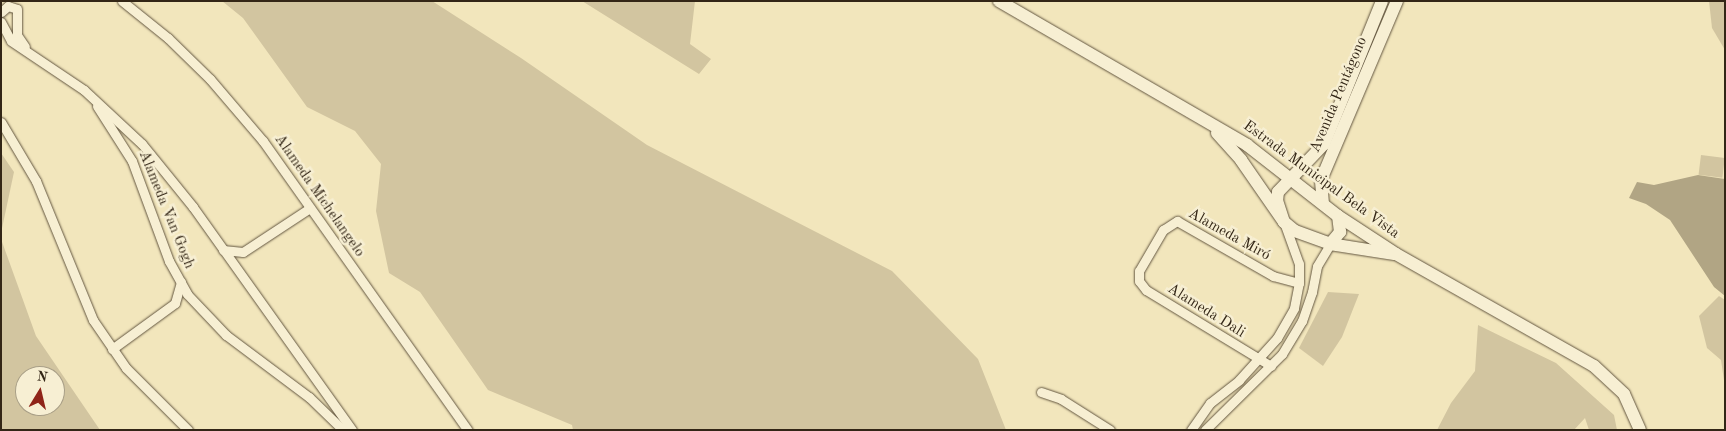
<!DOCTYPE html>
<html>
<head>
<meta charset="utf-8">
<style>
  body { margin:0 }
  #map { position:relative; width:1726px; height:431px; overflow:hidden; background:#f2e6bc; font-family:"Old Standard TT",serif }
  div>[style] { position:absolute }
  .green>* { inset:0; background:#d2c5a0; transform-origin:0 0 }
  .water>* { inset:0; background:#b1a584 }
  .roads { filter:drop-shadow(0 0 1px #635640) drop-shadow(0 0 1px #635640) }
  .street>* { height:9px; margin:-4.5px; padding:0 4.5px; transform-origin:4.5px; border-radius:4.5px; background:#f7efd3 }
  .secondary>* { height:12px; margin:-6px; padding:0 6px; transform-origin:6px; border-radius:6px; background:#f7efd3 }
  span { translate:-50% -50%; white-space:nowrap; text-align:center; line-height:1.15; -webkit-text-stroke:5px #f7efd3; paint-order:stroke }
  .street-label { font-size:15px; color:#332616 }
  .frame { position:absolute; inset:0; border:2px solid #332616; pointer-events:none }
  .north { position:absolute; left:15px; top:366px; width:50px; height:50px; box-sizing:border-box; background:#f7efd3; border:1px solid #a99f87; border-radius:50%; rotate:9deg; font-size:14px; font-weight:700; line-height:20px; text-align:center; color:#332616 }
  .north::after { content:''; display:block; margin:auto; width:18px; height:22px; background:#8f2418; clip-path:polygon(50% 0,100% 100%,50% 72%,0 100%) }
</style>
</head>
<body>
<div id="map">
  <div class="green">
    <div style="clip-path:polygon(222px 1px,432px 1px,521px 58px,647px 145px,892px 271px,978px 359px,1006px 430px,573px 430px,572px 425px,488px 390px,420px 292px,389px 273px,376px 211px,381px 164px,355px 131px,307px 107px,243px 18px)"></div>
    <div style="clip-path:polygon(582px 1px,695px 1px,690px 44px,711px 59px,699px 74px)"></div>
    <div style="clip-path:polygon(1709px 1px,1725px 1px,1725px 50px,1712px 28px)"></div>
    <div style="clip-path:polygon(1px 153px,14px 172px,1px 233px)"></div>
    <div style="left:1701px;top:155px;width:24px;height:20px;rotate:7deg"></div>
    <div style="clip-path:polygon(evenodd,1px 239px,36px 336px,100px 430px,1px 430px,1px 239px,25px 376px,55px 376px,55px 406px,25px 406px,25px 376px)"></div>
    <div style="clip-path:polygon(1328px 292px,1359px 294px,1342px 337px,1323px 366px,1299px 348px)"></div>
    <div style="clip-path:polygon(1719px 296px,1725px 300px,1725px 387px,1721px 360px,1707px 348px,1699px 316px)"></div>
    <div style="clip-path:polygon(1478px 325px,1556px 363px,1614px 415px,1617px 430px,1589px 430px,1585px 418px,1574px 430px,1437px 430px,1451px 403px,1475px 371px)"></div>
  </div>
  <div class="water">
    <div style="clip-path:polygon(1698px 175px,1725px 179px,1725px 296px,1714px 287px,1670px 220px,1646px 204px,1629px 198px,1637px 182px,1654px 185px)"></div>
  </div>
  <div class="roads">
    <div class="street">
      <div style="left:122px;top:1px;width:59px;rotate:38.8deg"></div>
      <div style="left:168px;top:38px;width:59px;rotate:44.3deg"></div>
      <div style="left:210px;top:79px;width:82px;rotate:49.5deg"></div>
      <div style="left:263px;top:141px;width:354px;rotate:54.7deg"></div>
      <div style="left:1px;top:12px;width:9px;rotate:-41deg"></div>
      <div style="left:8px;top:6px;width:9px;rotate:18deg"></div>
      <div style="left:17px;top:9px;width:26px;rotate:90deg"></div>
      <div style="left:17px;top:35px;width:14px;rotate:56deg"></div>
      <div style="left:1px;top:22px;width:21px;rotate:62deg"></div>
      <div style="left:11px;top:41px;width:88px;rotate:33.9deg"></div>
      <div style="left:84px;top:90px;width:79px;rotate:43deg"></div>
      <div style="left:142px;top:144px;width:81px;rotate:51deg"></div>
      <div style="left:193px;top:207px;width:274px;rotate:54.5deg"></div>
      <div style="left:97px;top:106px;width:65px;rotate:57.5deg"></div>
      <div style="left:132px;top:161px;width:107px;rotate:69.7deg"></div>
      <div style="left:169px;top:261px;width:38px;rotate:61deg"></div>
      <div style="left:187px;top:294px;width:57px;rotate:46.4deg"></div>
      <div style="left:226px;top:335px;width:104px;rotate:36.8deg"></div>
      <div style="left:309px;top:397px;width:47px;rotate:44.1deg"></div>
      <div style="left:1px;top:122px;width:69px;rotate:59.3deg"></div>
      <div style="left:36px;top:181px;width:150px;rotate:67.7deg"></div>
      <div style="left:93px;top:320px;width:58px;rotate:55.5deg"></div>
      <div style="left:126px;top:368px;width:88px;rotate:45deg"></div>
      <div style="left:223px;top:250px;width:20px;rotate:6deg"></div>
      <div style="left:243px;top:252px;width:80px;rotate:-33.3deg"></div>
      <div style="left:112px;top:349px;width:78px;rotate:-36.1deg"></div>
      <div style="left:175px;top:303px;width:22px;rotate:-74deg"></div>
      <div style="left:1271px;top:366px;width:146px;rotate:-148.7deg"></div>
      <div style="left:1146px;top:290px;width:11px;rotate:-128deg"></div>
      <div style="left:1139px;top:281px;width:10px;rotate:-90deg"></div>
      <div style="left:1139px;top:271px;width:48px;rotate:-59.7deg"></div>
      <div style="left:1163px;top:230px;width:17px;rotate:-33deg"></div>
      <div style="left:1177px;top:221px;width:111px;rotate:29.8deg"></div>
      <div style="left:1273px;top:276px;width:27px;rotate:15deg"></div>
      <div style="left:1041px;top:392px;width:21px;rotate:19deg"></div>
      <div style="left:1061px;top:399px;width:58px;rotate:32.3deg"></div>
      <div style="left:1191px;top:430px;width:33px;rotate:-55deg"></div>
      <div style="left:1210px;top:403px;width:37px;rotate:-38deg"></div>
      <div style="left:1239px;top:380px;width:57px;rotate:-47.9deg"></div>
      <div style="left:1277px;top:338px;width:34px;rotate:-60deg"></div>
      <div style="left:1294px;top:308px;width:25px;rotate:-79deg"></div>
      <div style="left:1299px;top:283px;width:19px;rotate:-90deg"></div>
      <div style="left:1299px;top:264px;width:41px;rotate:-109.7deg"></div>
      <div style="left:1205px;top:430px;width:108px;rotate:-44.6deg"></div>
      <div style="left:1282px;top:354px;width:39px;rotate:-59deg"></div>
      <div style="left:1302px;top:321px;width:31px;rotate:-71deg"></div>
      <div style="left:1312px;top:292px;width:26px;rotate:-79deg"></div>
      <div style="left:1317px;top:266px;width:26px;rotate:-59deg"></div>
    </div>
    <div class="secondary">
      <div style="left:999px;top:1px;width:287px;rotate:30.1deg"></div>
      <div style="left:1247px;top:145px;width:115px;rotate:38deg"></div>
      <div style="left:1338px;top:216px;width:69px;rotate:33.2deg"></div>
      <div style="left:1396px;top:254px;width:227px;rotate:29.5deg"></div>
      <div style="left:1594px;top:366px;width:41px;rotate:43deg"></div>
      <div style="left:1624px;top:394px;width:39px;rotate:66deg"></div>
      <div style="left:1217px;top:133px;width:36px;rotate:48deg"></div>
      <div style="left:1241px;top:160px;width:75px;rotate:55.3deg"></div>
      <div style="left:1284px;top:222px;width:14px;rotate:39deg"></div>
      <div style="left:1295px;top:231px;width:37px;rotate:20deg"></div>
      <div style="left:1330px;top:244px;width:65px;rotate:8.9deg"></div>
      <div style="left:1323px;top:204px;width:24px;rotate:-95deg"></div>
      <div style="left:1321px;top:180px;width:194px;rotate:-67deg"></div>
      <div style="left:1284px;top:222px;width:22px;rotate:-108deg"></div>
      <div style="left:1277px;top:201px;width:9px;rotate:-84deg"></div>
      <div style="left:1278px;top:192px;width:66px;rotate:-46.2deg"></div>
      <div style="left:1324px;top:144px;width:154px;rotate:-67.9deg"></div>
      <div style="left:1330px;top:244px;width:16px;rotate:-50deg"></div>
      <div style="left:1340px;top:232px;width:16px;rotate:-97deg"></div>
    </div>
  </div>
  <div class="street-label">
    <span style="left:1339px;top:95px;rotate:-67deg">Avenida Pentágono</span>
    <span style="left:1321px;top:180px;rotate:36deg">Estrada Municipal Bela Vista</span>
    <span style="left:319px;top:196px;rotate:55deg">Alameda Michelangelo</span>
    <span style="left:166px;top:210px;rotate:68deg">Alameda Van Gogh</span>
    <span style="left:1229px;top:235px;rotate:29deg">Alameda Miró</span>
    <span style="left:1206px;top:311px;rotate:32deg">Alameda Dali</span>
  </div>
  <div class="frame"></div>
  <div class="north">N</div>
</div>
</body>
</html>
